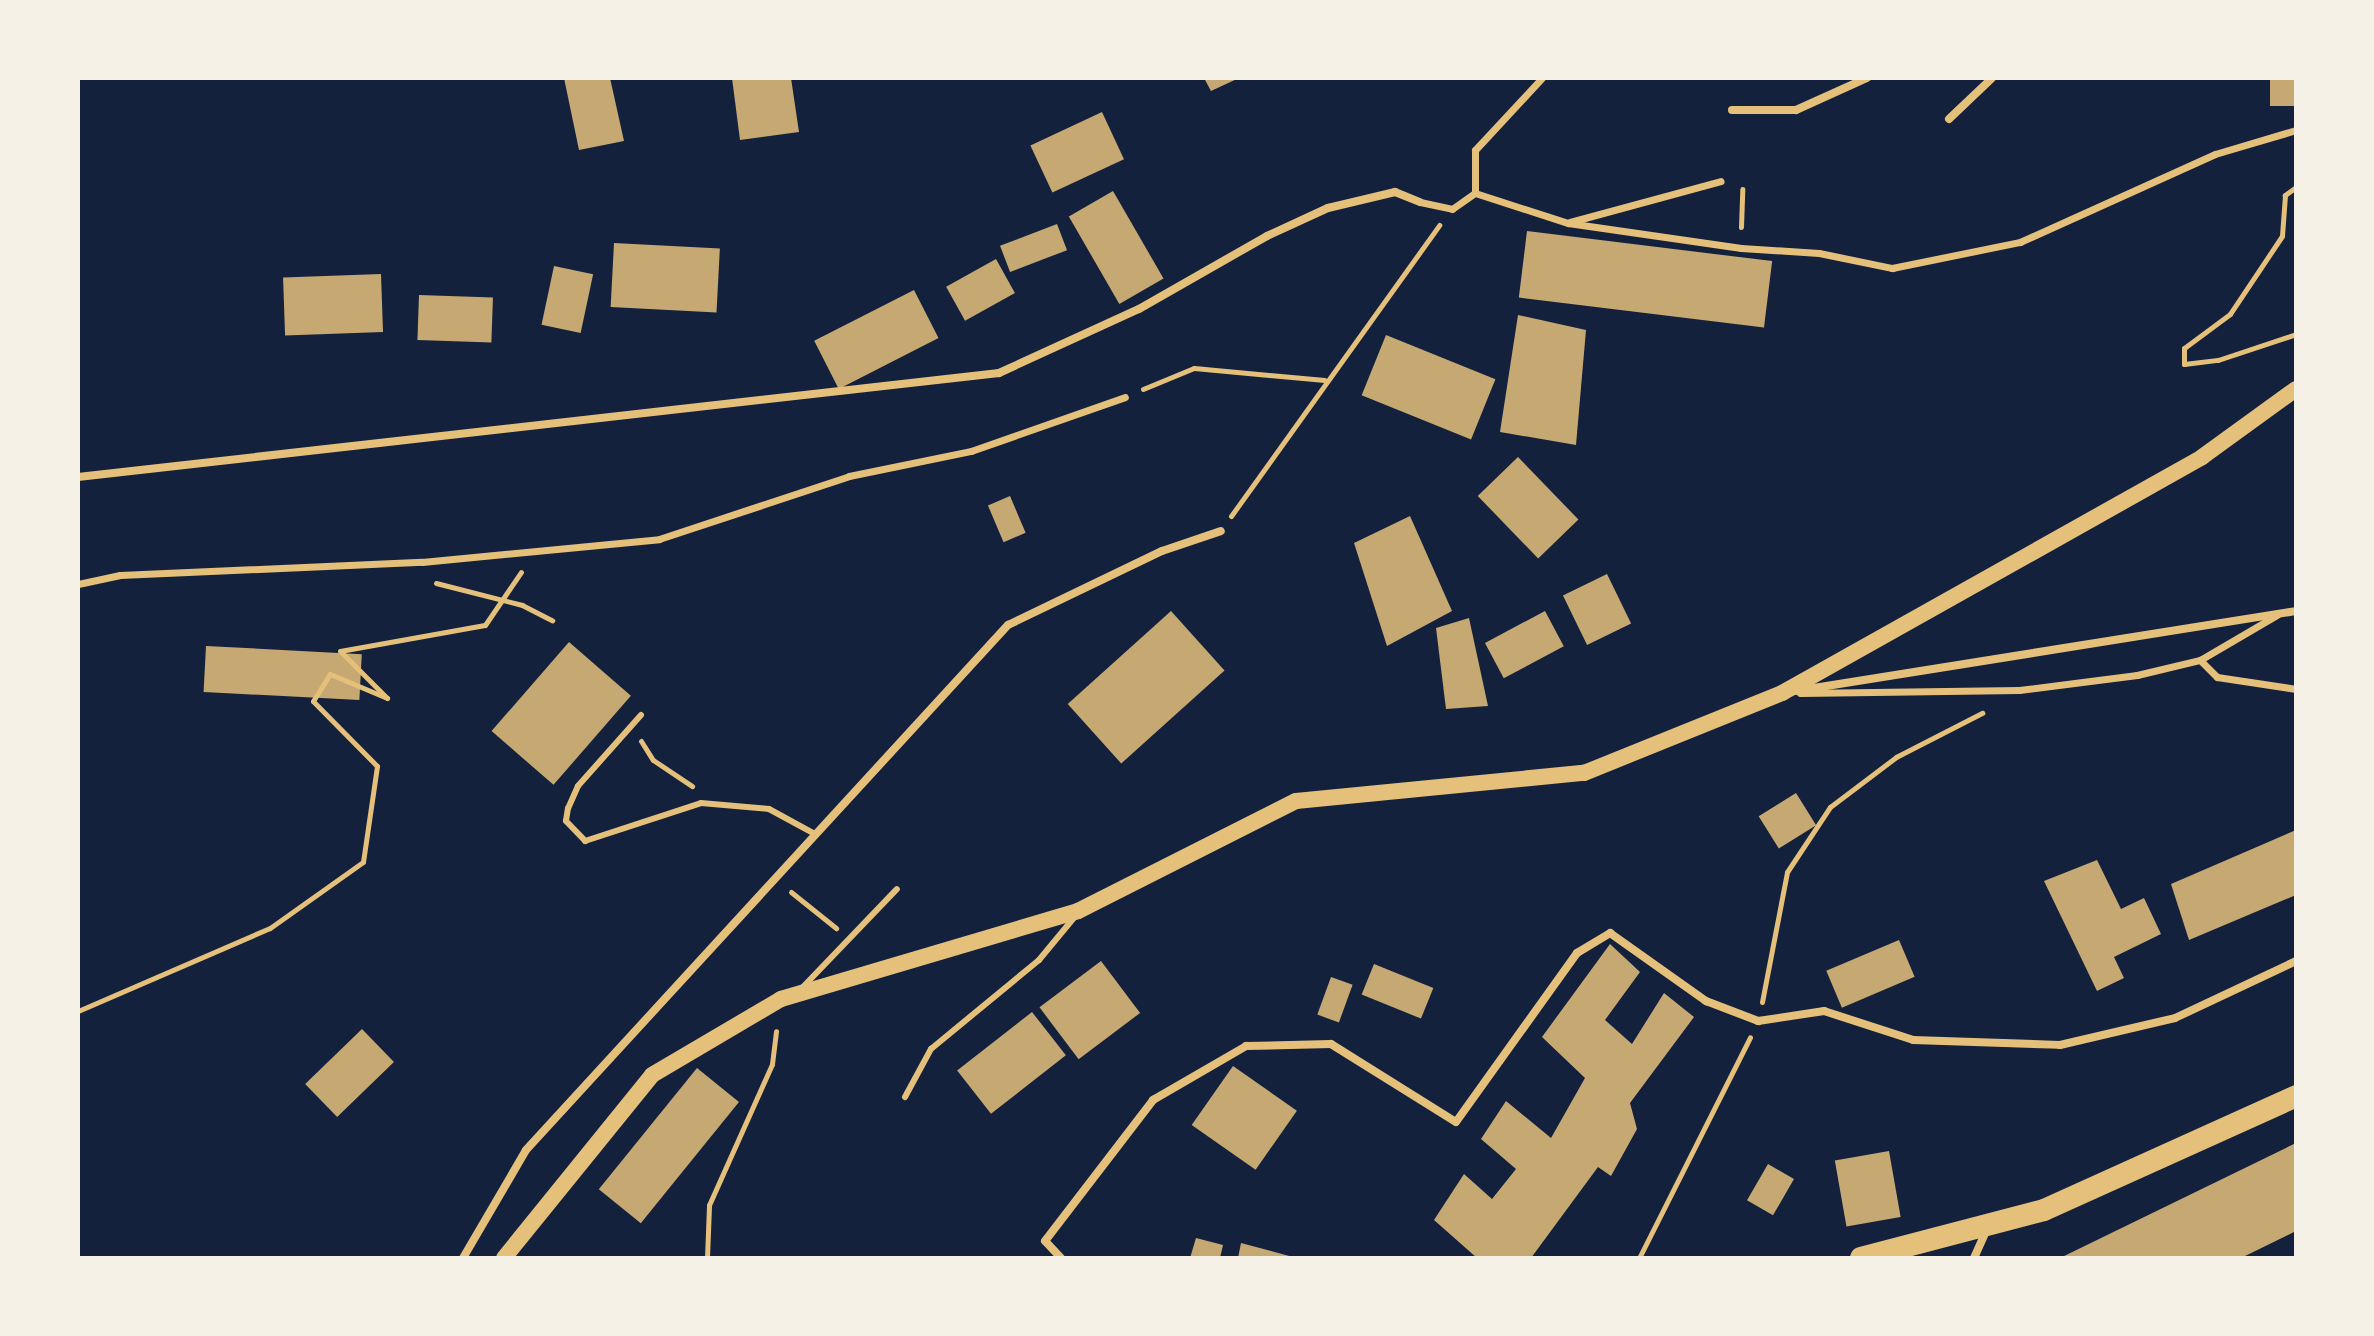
<!DOCTYPE html>
<html>
<head>
<meta charset="utf-8">
<style>
  body { margin:0 }
  #map { position:relative; width:2374px; height:1336px; overflow:hidden; background:#14213d; font-family:Helvetica,sans-serif }
  div>[style] { position:absolute }
  .building>* { inset:0; background:#c6a872; transform-origin:0 0 }
  .path>* { height:5px; margin:-2.5px; padding:0 2.5px; transform-origin:2.5px; border-radius:2.5px; background:#e5c07b }
  .service>* { height:6px; margin:-3px; padding:0 3px; transform-origin:3px; border-radius:3px; background:#e5c07b }
  .pedestrian>* { height:7px; margin:-3.5px; padding:0 3.5px; transform-origin:3.5px; border-radius:3.5px; background:#e5c07b }
  .minor>* { height:8px; margin:-4px; padding:0 4px; transform-origin:4px; border-radius:4px; background:#e5c07b }
  .secondary>* { height:16px; margin:-8px; padding:0 8px; transform-origin:8px; border-radius:8px; background:#e5c07b }
  .trunk>* { height:22px; margin:-11px; padding:0 11px; transform-origin:11px; border-radius:11px; background:#e5c07b }
  span { translate:-50% -50%; white-space:nowrap; text-align:center; line-height:1.15; -webkit-text-stroke:6px #f6f1e7; paint-order:stroke }
  .frame { position:absolute; inset:0; border:80px solid #f6f1e7; pointer-events:none }
</style>
</head>
<body>
<div id="map">
  <div class="building">
    <div style="clip-path:polygon(564px 78px,610px 78px,624px 141px,579px 150px)"></div>
    <div style="clip-path:polygon(732px 78px,791px 78px,799px 132px,740px 140px)"></div>
    <div style="clip-path:polygon(1204px 78px,1239px 78px,1211px 91px)"></div>
    <div style="left:2270px;top:78px;width:26px;height:28px"></div>
    <div style="left:1102px;top:112px;width:52px;height:79px;rotate:65deg"></div>
    <div style="left:1113px;top:191px;width:101px;height:51px;rotate:60deg"></div>
    <div style="left:1057px;top:224px;width:28px;height:61px;rotate:69deg"></div>
    <div style="left:1527px;top:231px;width:247px;height:67px;rotate:7deg"></div>
    <div style="left:614px;top:243px;width:106px;height:64px;rotate:3deg"></div>
    <div style="left:996px;top:259px;width:39px;height:57px;rotate:61deg"></div>
    <div style="left:554px;top:266px;width:40px;height:60px;rotate:12deg"></div>
    <div style="left:381px;top:274px;width:58px;height:98px;rotate:88deg"></div>
    <div style="left:914px;top:290px;width:54px;height:112px;rotate:63deg"></div>
    <div style="left:419px;top:295px;width:74px;height:45px;rotate:2deg"></div>
    <div style="clip-path:polygon(1518px 315px,1586px 330px,1576px 445px,1500px 432px)"></div>
    <div style="left:1386px;top:335px;width:118px;height:65px;rotate:22deg"></div>
    <div style="left:1518px;top:457px;width:87px;height:56px;rotate:46deg"></div>
    <div style="left:1010px;top:496px;width:40px;height:24px;rotate:67deg"></div>
    <div style="clip-path:polygon(1410px 516px,1452px 611px,1387px 646px,1354px 543px)"></div>
    <div style="left:1607px;top:574px;width:55px;height:49px;rotate:64deg"></div>
    <div style="left:1171px;top:611px;width:80px;height:139px;rotate:48deg"></div>
    <div style="left:1545px;top:611px;width:40px;height:68px;rotate:62deg"></div>
    <div style="clip-path:polygon(1469px 618px,1488px 706px,1446px 709px,1436px 628px)"></div>
    <div style="left:569px;top:642px;width:82px;height:118px;rotate:41deg"></div>
    <div style="left:206px;top:646px;width:156px;height:46px;rotate:3deg"></div>
    <div style="left:1796px;top:793px;width:38px;height:44px;rotate:58deg"></div>
    <div style="clip-path:polygon(2296px 830px,2296px 895px,2189px 940px,2171px 884px)"></div>
    <div style="clip-path:polygon(2097px 860px,2121px 909px,2144px 898px,2161px 934px,2114px 957px,2124px 978px,2097px 991px,2044px 881px)"></div>
    <div style="left:1899px;top:940px;width:40px;height:79px;rotate:67deg"></div>
    <div style="clip-path:polygon(1610px 944px,1640px 972px,1605px 1020px,1632px 1044px,1664px 993px,1694px 1017px,1630px 1103px,1637px 1129px,1611px 1176px,1598px 1167px,1531px 1258px,1477px 1258px,1434px 1220px,1464px 1174px,1492px 1199px,1516px 1169px,1481px 1139px,1506px 1101px,1551px 1138px,1585px 1078px,1542px 1037px)"></div>
    <div style="left:1101px;top:961px;width:65px;height:77px;rotate:53deg"></div>
    <div style="left:1374px;top:964px;width:64px;height:33px;rotate:22deg"></div>
    <div style="left:1331px;top:977px;width:23px;height:40px;rotate:20deg"></div>
    <div style="left:1032px;top:1012px;width:55px;height:95px;rotate:52deg"></div>
    <div style="left:362px;top:1029px;width:46px;height:79px;rotate:46deg"></div>
    <div style="left:1233px;top:1066px;width:78px;height:72px;rotate:35deg"></div>
    <div style="left:697px;top:1068px;width:54px;height:156px;rotate:39deg"></div>
    <div style="clip-path:polygon(2296px 1143px,2296px 1231px,2241px 1258px,2060px 1258px)"></div>
    <div style="left:1889px;top:1151px;width:67px;height:55px;rotate:80deg"></div>
    <div style="left:1768px;top:1164px;width:30px;height:42px;rotate:30deg"></div>
    <div style="clip-path:polygon(1196px 1238px,1223px 1245px,1220px 1258px,1190px 1258px)"></div>
    <div style="clip-path:polygon(1241px 1243px,1293px 1257px,1293px 1258px,1238px 1258px)"></div>
  </div>
  <div class="path">
    <div style="left:2296px;top:187px;width:14px;rotate:144deg"></div>
    <div style="left:2285px;top:195px;width:41px;rotate:94.2deg"></div>
    <div style="left:2282px;top:236px;width:94px;rotate:123.7deg"></div>
    <div style="left:2230px;top:314px;width:57px;rotate:143.5deg"></div>
    <div style="left:2184px;top:348px;width:16px;rotate:90deg"></div>
    <div style="left:2184px;top:364px;width:34px;rotate:-7deg"></div>
    <div style="left:2218px;top:360px;width:82px;rotate:-18.4deg"></div>
    <div style="left:1741px;top:227px;width:38px;rotate:-88deg"></div>
    <div style="left:1143px;top:389px;width:55px;rotate:-22.4deg"></div>
    <div style="left:1194px;top:368px;width:131px;rotate:5.3deg"></div>
    <div style="left:1231px;top:516px;width:358px;rotate:-54.4deg"></div>
    <div style="left:436px;top:583px;width:89px;rotate:14.3deg"></div>
    <div style="left:522px;top:605px;width:34px;rotate:27deg"></div>
    <div style="left:641px;top:741px;width:22px;rotate:58deg"></div>
    <div style="left:653px;top:760px;width:47px;rotate:33.7deg"></div>
    <div style="left:791px;top:892px;width:58px;rotate:38.7deg"></div>
    <div style="left:1762px;top:1002px;width:132px;rotate:-79.1deg"></div>
    <div style="left:1787px;top:872px;width:78px;rotate:-56.5deg"></div>
    <div style="left:1830px;top:807px;width:83px;rotate:-37.1deg"></div>
    <div style="left:1896px;top:757px;width:97px;rotate:-27.1deg"></div>
    <div style="left:78px;top:1011px;width:209px;rotate:-23.4deg"></div>
    <div style="left:270px;top:928px;width:114px;rotate:-35.4deg"></div>
    <div style="left:363px;top:862px;width:97px;rotate:-81.7deg"></div>
    <div style="left:377px;top:766px;width:91px;rotate:-134.6deg"></div>
    <div style="left:313px;top:701px;width:32px;rotate:-58deg"></div>
    <div style="left:330px;top:674px;width:62px;rotate:22.8deg"></div>
    <div style="left:387px;top:698px;width:66px;rotate:-135deg"></div>
    <div style="left:340px;top:651px;width:147px;rotate:-10.2deg"></div>
    <div style="left:485px;top:625px;width:64px;rotate:-55.8deg"></div>
    <div style="left:707px;top:1258px;width:53px;rotate:-87.8deg"></div>
    <div style="left:709px;top:1205px;width:154px;rotate:-65.9deg"></div>
    <div style="left:772px;top:1064px;width:33px;rotate:-83deg"></div>
    <div style="left:1639px;top:1258px;width:247px;rotate:-63.3deg"></div>
    <div style="left:1753px;top:1258px;width:25px"></div>
  </div>
  <div class="service">
    <div style="left:641px;top:715px;width:95px;rotate:131.6deg"></div>
    <div style="left:578px;top:786px;width:24px;rotate:114deg"></div>
    <div style="left:568px;top:808px;width:13px;rotate:99deg"></div>
    <div style="left:566px;top:821px;width:28px;rotate:46deg"></div>
    <div style="left:585px;top:841px;width:122px;rotate:-18.1deg"></div>
    <div style="left:701px;top:803px;width:68px;rotate:5deg"></div>
    <div style="left:769px;top:809px;width:52px;rotate:28.5deg"></div>
    <div style="left:802px;top:988px;width:137px;rotate:-46.2deg"></div>
    <div style="left:905px;top:1097px;width:55px;rotate:-61.6deg"></div>
    <div style="left:931px;top:1049px;width:140px;rotate:-39.5deg"></div>
    <div style="left:1039px;top:960px;width:60px;rotate:-50.4deg"></div>
  </div>
  <div class="pedestrian">
    <div style="left:1475px;top:193px;width:98px;rotate:17.9deg"></div>
    <div style="left:1568px;top:223px;width:175px;rotate:8.2deg"></div>
    <div style="left:1741px;top:248px;width:78px;rotate:3.7deg"></div>
    <div style="left:1819px;top:253px;width:75px;rotate:11.6deg"></div>
    <div style="left:1892px;top:268px;width:131px;rotate:-11.5deg"></div>
    <div style="left:2020px;top:242px;width:214px;rotate:-24.3deg"></div>
    <div style="left:2215px;top:154px;width:84px;rotate:-16.5deg"></div>
    <div style="left:1420px;top:202px;width:33px;rotate:12deg"></div>
    <div style="left:1452px;top:209px;width:28px;rotate:-35deg"></div>
    <div style="left:1475px;top:193px;width:43px;rotate:-90deg"></div>
    <div style="left:1475px;top:150px;width:98px;rotate:-47.1deg"></div>
    <div style="left:1570px;top:222px;width:156px;rotate:-15.2deg"></div>
    <div style="left:78px;top:584px;width:43px;rotate:-12.1deg"></div>
    <div style="left:120px;top:575px;width:302px;rotate:-2.5deg"></div>
    <div style="left:422px;top:562px;width:238px;rotate:-5.5deg"></div>
    <div style="left:659px;top:539px;width:200px;rotate:-18.3deg"></div>
    <div style="left:849px;top:476px;width:125px;rotate:-11.6deg"></div>
    <div style="left:971px;top:451px;width:163px;rotate:-19.3deg"></div>
    <div style="left:2200px;top:660px;width:24px;rotate:45deg"></div>
    <div style="left:2217px;top:677px;width:80px;rotate:8.6deg"></div>
    <div style="left:1800px;top:693px;width:219px;rotate:-0.8deg"></div>
    <div style="left:2019px;top:690px;width:119px;rotate:-7.2deg"></div>
    <div style="left:2137px;top:675px;width:65px;rotate:-13.4deg"></div>
    <div style="left:2200px;top:660px;width:89px;rotate:-30.3deg"></div>
  </div>
  <div class="minor">
    <div style="left:1732px;top:110px;width:64px"></div>
    <div style="left:1796px;top:110px;width:78px;rotate:-24.3deg"></div>
    <div style="left:1949px;top:119px;width:59px;rotate:-43.6deg"></div>
    <div style="left:78px;top:477px;width:927px;rotate:-6.44deg"></div>
    <div style="left:999px;top:373px;width:154px;rotate:-24.6deg"></div>
    <div style="left:1139px;top:309px;width:147px;rotate:-29.7deg"></div>
    <div style="left:1267px;top:236px;width:67px;rotate:-24.7deg"></div>
    <div style="left:1328px;top:208px;width:69px;rotate:-13.4deg"></div>
    <div style="left:1395px;top:192px;width:27px;rotate:22deg"></div>
    <div style="left:1795px;top:691px;width:507px;rotate:-9.07deg"></div>
    <div style="left:463px;top:1258px;width:125px;rotate:-59.7deg"></div>
    <div style="left:526px;top:1150px;width:713px;rotate:-47.45deg"></div>
    <div style="left:1008px;top:625px;width:171px;rotate:-25.7deg"></div>
    <div style="left:1162px;top:551px;width:62px;rotate:-18.7deg"></div>
    <div style="left:1061px;top:1258px;width:23px;rotate:-133deg"></div>
    <div style="left:1045px;top:1241px;width:178px;rotate:-52.5deg"></div>
    <div style="left:1153px;top:1100px;width:108px;rotate:-30.1deg"></div>
    <div style="left:1246px;top:1046px;width:85px;rotate:-1.3deg"></div>
    <div style="left:1331px;top:1044px;width:147px;rotate:32deg"></div>
    <div style="left:1456px;top:1122px;width:208px;rotate:-54.4deg"></div>
    <div style="left:1577px;top:953px;width:39px;rotate:-31deg"></div>
    <div style="left:1610px;top:933px;width:118px;rotate:35.3deg"></div>
    <div style="left:1706px;top:1001px;width:56px;rotate:21deg"></div>
    <div style="left:1758px;top:1021px;width:67px;rotate:-8.6deg"></div>
    <div style="left:1824px;top:1011px;width:94px;rotate:18deg"></div>
    <div style="left:1913px;top:1040px;width:147px;rotate:1.9deg"></div>
    <div style="left:2060px;top:1045px;width:118px;rotate:-13.2deg"></div>
    <div style="left:2175px;top:1018px;width:134px;rotate:-25.2deg"></div>
    <div style="left:1974px;top:1258px;width:32px;rotate:-66deg"></div>
  </div>
  <div class="secondary">
    <div style="left:504px;top:1258px;width:235px;rotate:-51deg"></div>
    <div style="left:652px;top:1075px;width:150px;rotate:-30.5deg"></div>
    <div style="left:781px;top:999px;width:310px;rotate:-16.5deg"></div>
    <div style="left:1078px;top:911px;width:244px;rotate:-26.8deg"></div>
    <div style="left:1296px;top:801px;width:289px;rotate:-5.6deg"></div>
    <div style="left:1584px;top:773px;width:214px;rotate:-22deg"></div>
    <div style="left:1782px;top:693px;width:482px;rotate:-29.3deg"></div>
    <div style="left:2202px;top:457px;width:116px;rotate:-35.9deg"></div>
  </div>
  <div class="trunk">
    <div style="left:1861px;top:1258px;width:189px;rotate:-14.7deg"></div>
    <div style="left:2044px;top:1210px;width:277px;rotate:-24.3deg"></div>
  </div>
  <div class="frame"></div>
</div>
</body>
</html>
